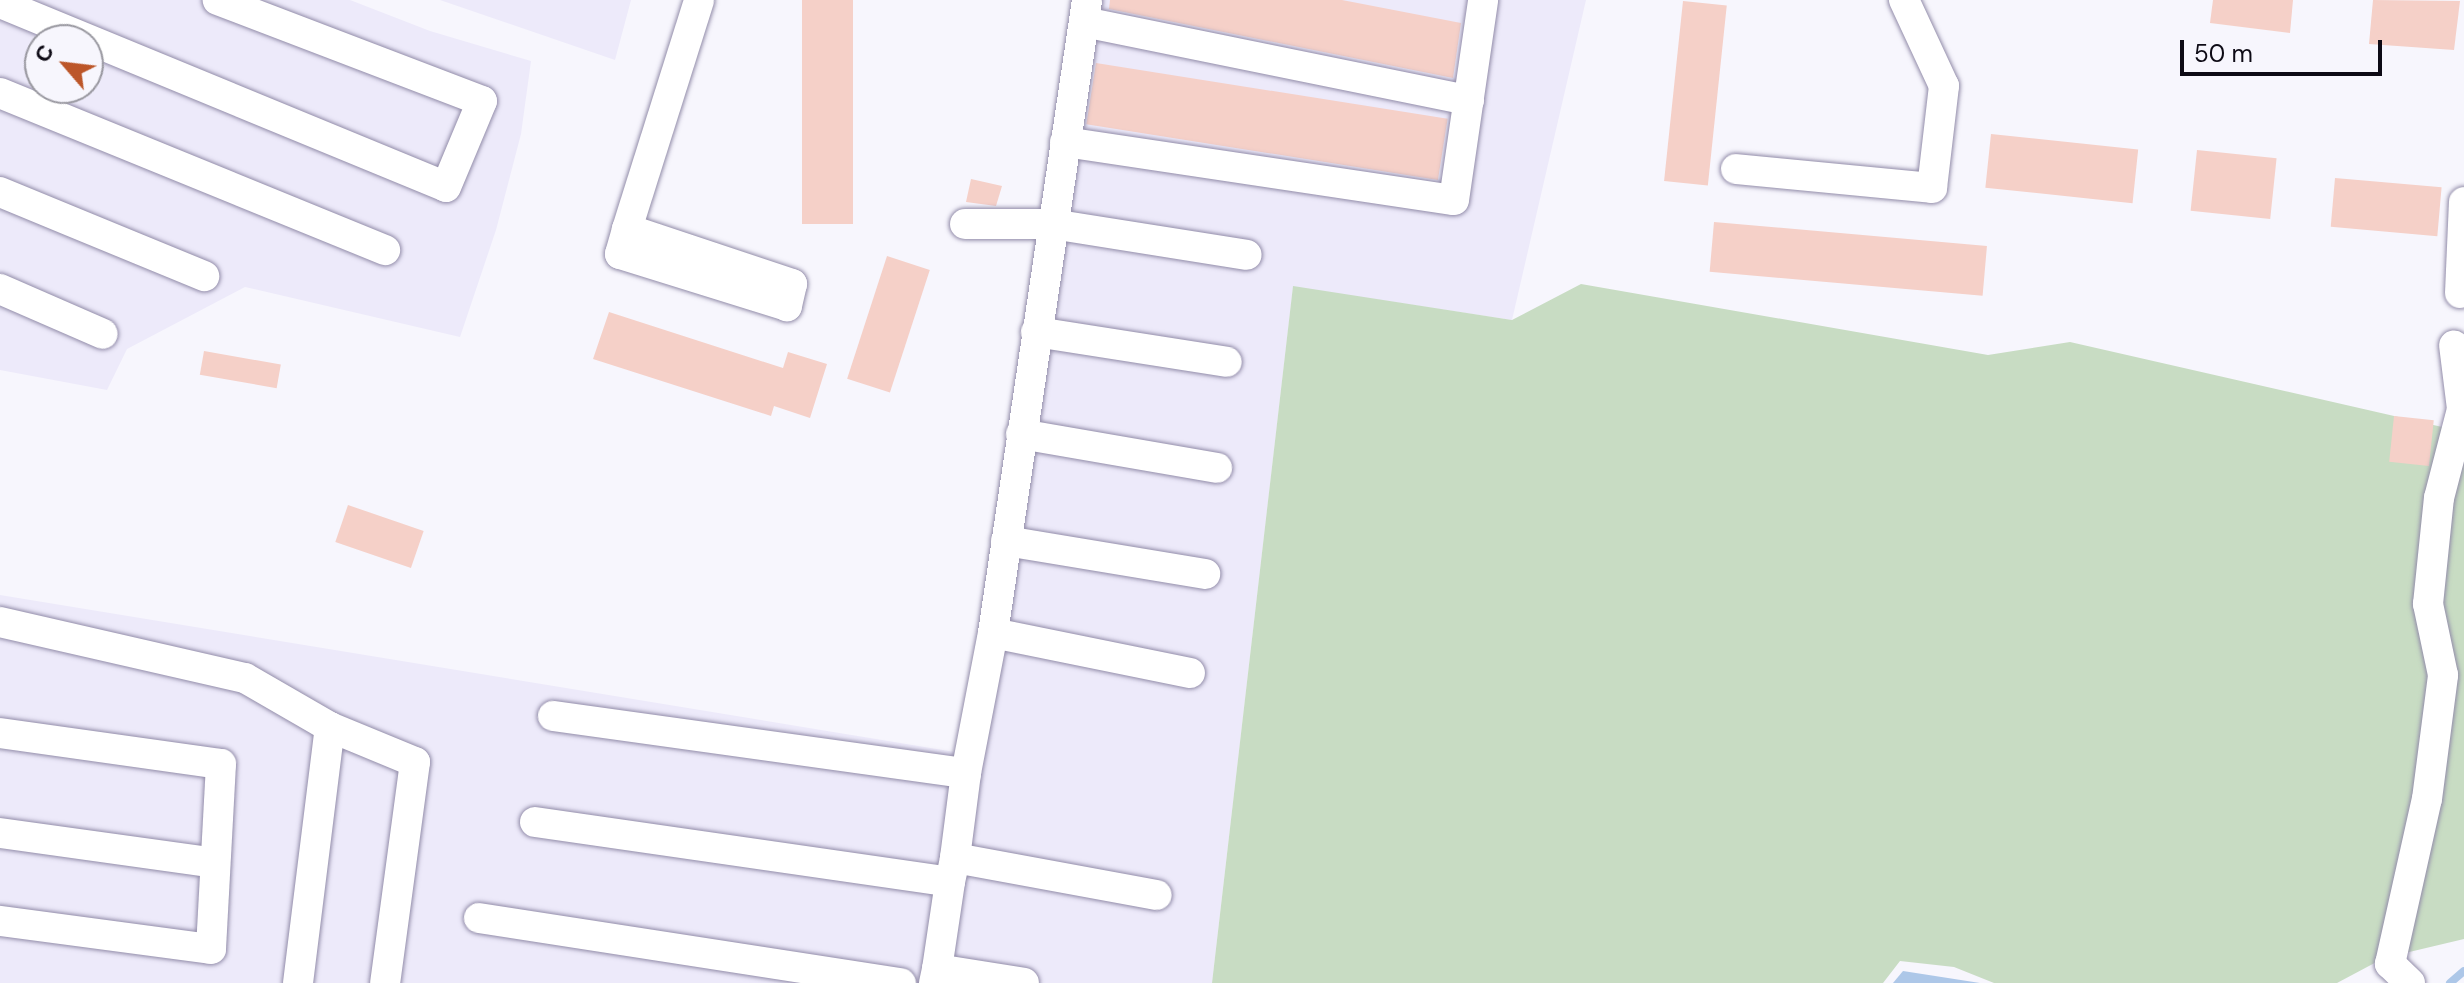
<!DOCTYPE html>
<html>
<head>
<meta charset="utf-8">
<style>
  body { margin:0 }
  #map { position:relative; width:2464px; height:983px; overflow:hidden; background:#f7f6fd; font-family:"DM Sans",sans-serif }
  div>[style] { position:absolute }
  .built>* { inset:0; background:#edeafa }
  .green>* { inset:0; background:#c8dcc3 }
  .water>* { inset:0; background:#adc7e8 }
  .stream>* { height:8px; margin:-4px; padding:0 4px; transform-origin:4px; border-radius:4px; background:#adc7e8 }
  .building>* { inset:0; background:#f5d0c8; transform-origin:0 0 }
  .roads { filter:drop-shadow(0 0 2px #928ca9) drop-shadow(0 0 2px #928ca9) }
  .minor>* { height:30px; margin:-15px; padding:0 15px; transform-origin:15px; border-radius:15px; background:#fff }
  span { translate:-50% -50%; white-space:nowrap; text-align:center; line-height:1.15; -webkit-text-stroke:6px #f7f6fd; paint-order:stroke }
  .north { position:absolute; left:24px; top:24px; width:80px; height:80px; box-sizing:border-box; background:#f7f6fd; border:2px solid #9998a0; border-radius:50%; rotate:298deg; font-size:22px; font-weight:700; line-height:32px; text-align:center; color:#0d0a15 }
  .north::after { content:''; display:block; margin:auto; width:28px; height:36px; background:#bc5629; clip-path:polygon(50% 0,100% 100%,50% 72%,0 100%) }
  .scale { position:absolute; left:2180px; top:40px; width:202px; height:36px; box-sizing:border-box; border:4px solid #0d0a15; border-top:0; padding-left:10px; font-size:24px; line-height:28px; white-space:nowrap; color:#0d0a15; -webkit-text-stroke:6px #f7f6fd; paint-order:stroke }
</style>
</head>
<body>
<div id="map">
  <div class="built">
    <div style="clip-path:polygon(evenodd,0 0,350px 0,430px 31px,531px 61px,521px 134px,496px 230px,460px 337px,245px 287px,127px 349px,107px 390px,0 370px,0 0,40px 40px,88px 40px,88px 88px,40px 88px,40px 40px)"></div>
    <div style="clip-path:polygon(440px 0,631px 0,615px 60px)"></div>
    <div style="clip-path:polygon(1079px 0,1586px 0,1512px 320px,1293px 287px,1212px 983px,0 983px,0 595px,967px 754px)"></div>
  </div>
  <div class="green">
    <div style="clip-path:polygon(1581px 284px,1988px 355px,2070px 342px,2464px 432px,2464px 939px,2384px 958px,2337px 983px,1994px 983px,1954px 967px,1900px 961px,1883px 983px,1212px 983px,1293px 286px,1512px 320px)"></div>
  </div>
  <div class="water">
    <div style="clip-path:polygon(1903px 971px,1980px 983px,1893px 983px)"></div>
  </div>
  <div class="stream">
    <div style="left:2450px;top:983px;width:18px;rotate:-41deg"></div>
  </div>
  <div class="building">
    <div style="left:802px;top:0;width:51px;height:224px"></div>
    <div style="clip-path:polygon(1110px 0,1342px 0,1461px 23px,1453px 78px,1109px 9px)"></div>
    <div style="clip-path:polygon(2213px 0,2293px 0,2290px 33px,2210px 23px)"></div>
    <div style="clip-path:polygon(2373px 0,2460px 1px,2454px 50px,2369px 44px)"></div>
    <div style="left:1683px;top:1px;width:44px;height:181px;rotate:6deg"></div>
    <div style="left:1096px;top:63px;width:356px;height:62px;rotate:9deg"></div>
    <div style="left:1991px;top:134px;width:148px;height:54px;rotate:6deg"></div>
    <div style="left:2197px;top:150px;width:80px;height:61px;rotate:6deg"></div>
    <div style="left:2335px;top:178px;width:107px;height:49px;rotate:5deg"></div>
    <div style="clip-path:polygon(971px 179px,1002px 186px,996px 206px,966px 202px)"></div>
    <div style="left:1714px;top:222px;width:274px;height:50px;rotate:5deg"></div>
    <div style="left:887px;top:256px;width:45px;height:129px;rotate:18deg"></div>
    <div style="clip-path:polygon(609px 312px,783px 368px,788px 352px,827px 364px,810px 418px,774px 406px,771px 416px,593px 359px)"></div>
    <div style="left:204px;top:351px;width:78px;height:24px;rotate:10deg"></div>
    <div style="left:2394px;top:416px;width:40px;height:46px;rotate:6deg"></div>
    <div style="left:348px;top:505px;width:80px;height:39px;rotate:19deg"></div>
  </div>
  <div class="roads">
    <div class="minor">
      <div style="left:0;top:3px;width:482px;rotate:22.4deg"></div>
      <div style="left:446px;top:187px;width:93px;rotate:-67.3deg"></div>
      <div style="left:482px;top:101px;width:283px;rotate:-159.1deg"></div>
      <div style="left:1084px;top:22px;width:393px;rotate:11.5deg"></div>
      <div style="left:0;top:93px;width:416px;rotate:22.2deg"></div>
      <div style="left:1065px;top:142px;width:393px;rotate:8.5deg"></div>
      <div style="left:1454px;top:200px;width:202px;rotate:-81.7deg"></div>
      <div style="left:1736px;top:169px;width:197px;rotate:5.5deg"></div>
      <div style="left:1932px;top:188px;width:103px;rotate:-83.3deg"></div>
      <div style="left:1944px;top:86px;width:95px;rotate:-114.9deg"></div>
      <div style="left:0;top:192px;width:221px;rotate:22.4deg"></div>
      <div style="left:965px;top:224px;width:87px"></div>
      <div style="left:1052px;top:224px;width:197px;rotate:9deg"></div>
      <div style="left:627px;top:229px;width:174px;rotate:18.4deg"></div>
      <div style="left:792px;top:284px;width:23px;rotate:103deg"></div>
      <div style="left:787px;top:306px;width:175px;rotate:-162.7deg"></div>
      <div style="left:620px;top:254px;width:26px;rotate:-74deg"></div>
      <div style="left:627px;top:229px;width:240px;rotate:-72.5deg"></div>
      <div style="left:0;top:289px;width:112px;rotate:23.6deg"></div>
      <div style="left:2460px;top:293px;width:91px;rotate:-87.5deg"></div>
      <div style="left:1036px;top:332px;width:193px;rotate:8.9deg"></div>
      <div style="left:1021px;top:434px;width:199px;rotate:9.8deg"></div>
      <div style="left:1006px;top:541px;width:202px;rotate:9.4deg"></div>
      <div style="left:0;top:622px;width:251px;rotate:12.9deg"></div>
      <div style="left:245px;top:678px;width:98px;rotate:30deg"></div>
      <div style="left:330px;top:727px;width:92px;rotate:22.4deg"></div>
      <div style="left:415px;top:762px;width:223px;rotate:97.7deg"></div>
      <div style="left:993px;top:633px;width:201px;rotate:11.5deg"></div>
      <div style="left:553px;top:716px;width:417px;rotate:7.9deg"></div>
      <div style="left:966px;top:773px;width:86px;rotate:97.4deg"></div>
      <div style="left:0;top:733px;width:223px;rotate:8deg"></div>
      <div style="left:221px;top:764px;width:185px;rotate:93.1deg"></div>
      <div style="left:211px;top:949px;width:213px;rotate:-172.4deg"></div>
      <div style="left:966px;top:773px;width:143px;rotate:-79.1deg"></div>
      <div style="left:993px;top:633px;width:640px;rotate:-81.55deg"></div>
      <div style="left:535px;top:822px;width:419px;rotate:8.2deg"></div>
      <div style="left:950px;top:882px;width:25px;rotate:-78deg"></div>
      <div style="left:955px;top:858px;width:205px;rotate:10.4deg"></div>
      <div style="left:0;top:833px;width:217px;rotate:7.9deg"></div>
      <div style="left:479px;top:918px;width:427px;rotate:8.8deg"></div>
      <div style="left:937px;top:969px;width:88px;rotate:-81.5deg"></div>
      <div style="left:298px;top:983px;width:258px;rotate:-82.9deg"></div>
      <div style="left:934px;top:983px;width:14px;rotate:-78deg"></div>
      <div style="left:937px;top:969px;width:88px;rotate:9.1deg"></div>
      <div style="left:2410px;top:983px;width:28px;rotate:-136deg"></div>
      <div style="left:2390px;top:964px;width:169px;rotate:-77.4deg"></div>
      <div style="left:2427px;top:799px;width:125px;rotate:-82.6deg"></div>
      <div style="left:2443px;top:675px;width:73px;rotate:-101.9deg"></div>
      <div style="left:2428px;top:604px;width:107px;rotate:-84.1deg"></div>
      <div style="left:2439px;top:498px;width:92px;rotate:-75.5deg"></div>
      <div style="left:2462px;top:409px;width:64px;rotate:-97.1deg"></div>
    </div>
  </div>
  <div class="north">С</div>
  <div class="scale">50 m</div>
</div>
</body>
</html>
